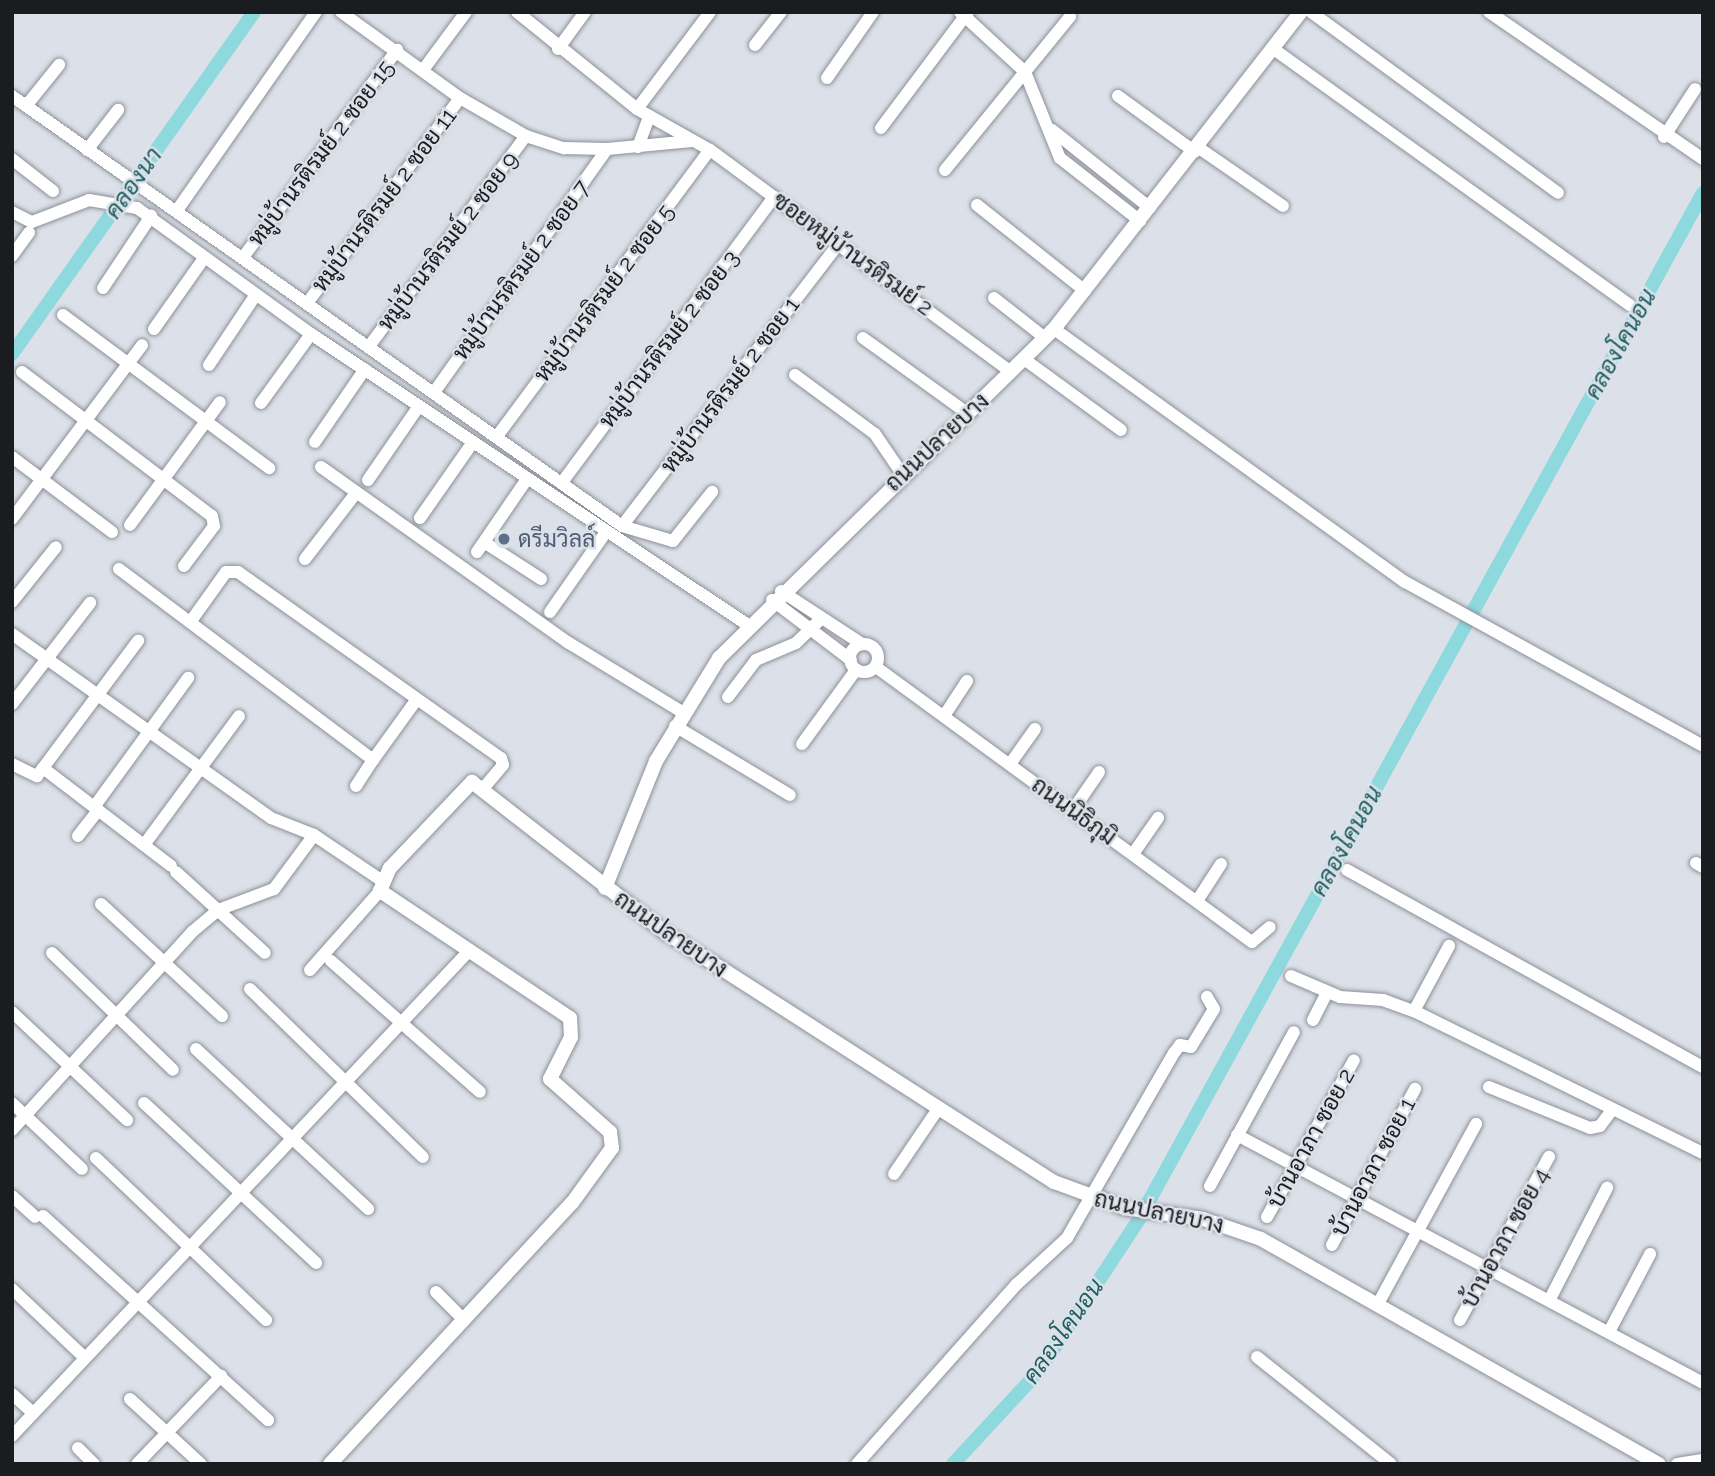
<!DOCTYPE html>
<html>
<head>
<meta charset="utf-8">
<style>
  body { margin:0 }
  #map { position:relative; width:1715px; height:1476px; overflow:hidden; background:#dce1e9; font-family:Raleway,Sarabun,sans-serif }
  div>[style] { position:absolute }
  .canal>* { height:14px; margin:-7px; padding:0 7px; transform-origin:7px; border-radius:7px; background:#8dd9dd }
  .roads { filter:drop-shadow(0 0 2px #8c9098) drop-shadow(0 0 2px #8c9098) }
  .minor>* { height:12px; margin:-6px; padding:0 6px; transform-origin:6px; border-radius:6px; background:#fff }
  .minor>.ring { margin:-6px; padding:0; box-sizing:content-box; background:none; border:12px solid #fff; border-radius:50% }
  .tertiary>* { height:14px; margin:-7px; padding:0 7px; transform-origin:7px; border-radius:7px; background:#fff }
  .dots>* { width:19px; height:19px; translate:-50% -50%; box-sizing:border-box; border:4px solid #dce1e9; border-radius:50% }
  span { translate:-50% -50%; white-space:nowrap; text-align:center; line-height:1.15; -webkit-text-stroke:5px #dce1e9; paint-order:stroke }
  .street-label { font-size:23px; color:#1b1c1f }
  .service-label { font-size:23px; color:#4e5e75 }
  .left { translate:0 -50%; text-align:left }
  .water-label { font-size:24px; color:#1f5f61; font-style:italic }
  .frame { position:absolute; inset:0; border:14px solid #1b1c1f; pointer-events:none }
</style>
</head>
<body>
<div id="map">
  <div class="canal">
    <div style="left:12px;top:354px;width:419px;rotate:-54.7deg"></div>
    <div style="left:953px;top:1464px;width:128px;rotate:-47.2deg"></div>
    <div style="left:1040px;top:1370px;width:178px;rotate:-56.7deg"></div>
    <div style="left:1138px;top:1221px;width:1173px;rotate:-61.21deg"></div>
  </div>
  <div class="roads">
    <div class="minor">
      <div style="left:341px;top:12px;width:147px;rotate:35.9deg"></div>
      <div style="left:460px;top:98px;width:76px;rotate:29.9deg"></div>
      <div style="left:526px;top:136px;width:40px;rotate:18deg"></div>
      <div style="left:564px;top:148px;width:43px;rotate:1.3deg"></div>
      <div style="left:607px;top:149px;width:85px;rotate:-5.4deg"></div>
      <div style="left:517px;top:12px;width:154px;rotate:38.9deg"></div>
      <div style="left:637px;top:109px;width:84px;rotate:29.3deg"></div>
      <div style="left:710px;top:150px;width:374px;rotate:36.4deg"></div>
      <div style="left:960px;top:12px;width:88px;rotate:42.7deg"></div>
      <div style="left:1025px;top:72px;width:93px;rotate:67.9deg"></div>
      <div style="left:1060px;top:158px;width:102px;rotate:38.2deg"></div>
      <div style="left:1311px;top:12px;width:306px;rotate:36.2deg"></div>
      <div style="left:1489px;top:12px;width:260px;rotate:34.5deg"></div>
      <div style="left:755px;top:45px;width:42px;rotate:-51.8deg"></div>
      <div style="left:558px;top:49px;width:46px;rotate:-53.9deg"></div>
      <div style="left:1275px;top:50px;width:437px;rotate:35.7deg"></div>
      <div style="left:423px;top:70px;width:72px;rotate:-53.4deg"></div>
      <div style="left:827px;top:78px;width:80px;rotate:-55.1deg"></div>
      <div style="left:12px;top:96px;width:746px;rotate:35.18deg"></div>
      <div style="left:622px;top:526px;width:53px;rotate:16.4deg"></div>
      <div style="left:673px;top:541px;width:63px;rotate:-51.5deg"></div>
      <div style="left:1118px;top:96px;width:95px;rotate:36deg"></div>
      <div style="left:26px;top:106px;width:53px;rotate:-51.2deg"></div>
      <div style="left:637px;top:109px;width:121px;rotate:-53deg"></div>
      <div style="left:881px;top:128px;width:145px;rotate:-53.1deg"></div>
      <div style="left:1052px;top:130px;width:125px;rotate:38.5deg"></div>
      <div style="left:1664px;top:137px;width:57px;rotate:-57.1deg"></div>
      <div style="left:638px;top:147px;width:33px;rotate:-70deg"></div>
      <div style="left:1199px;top:148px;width:102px;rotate:34.6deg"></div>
      <div style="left:87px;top:150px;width:51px;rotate:-52.2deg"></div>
      <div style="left:12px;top:159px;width:52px;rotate:38deg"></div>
      <div style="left:945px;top:170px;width:198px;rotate:-50.8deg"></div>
      <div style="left:977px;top:205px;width:138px;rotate:38.5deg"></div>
      <div style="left:178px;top:209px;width:241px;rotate:-55deg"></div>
      <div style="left:12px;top:212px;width:22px;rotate:27deg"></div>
      <div style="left:32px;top:222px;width:61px;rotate:-21.1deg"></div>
      <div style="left:89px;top:200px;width:49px;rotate:9.5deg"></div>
      <div style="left:137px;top:208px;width:215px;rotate:35.9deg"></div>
      <div style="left:311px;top:334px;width:525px;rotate:33.66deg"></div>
      <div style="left:12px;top:256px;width:29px;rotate:-54deg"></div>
      <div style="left:244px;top:256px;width:257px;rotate:-53.4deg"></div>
      <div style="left:103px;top:288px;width:87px;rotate:-56.3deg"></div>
      <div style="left:994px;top:298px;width:65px;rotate:38.1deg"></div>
      <div style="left:308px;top:302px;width:254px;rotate:-53.3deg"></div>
      <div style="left:63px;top:315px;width:257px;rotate:36.6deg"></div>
      <div style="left:154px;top:329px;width:87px;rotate:-54.8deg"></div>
      <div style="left:1054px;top:329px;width:433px;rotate:35.8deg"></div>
      <div style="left:1405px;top:582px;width:340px;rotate:28.8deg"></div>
      <div style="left:863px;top:338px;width:128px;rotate:35.8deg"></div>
      <div style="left:370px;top:345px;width:261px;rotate:-53.3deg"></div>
      <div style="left:1024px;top:359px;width:120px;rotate:36.2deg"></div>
      <div style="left:209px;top:365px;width:83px;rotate:-56.3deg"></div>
      <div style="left:22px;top:372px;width:238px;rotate:37.2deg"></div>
      <div style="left:212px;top:516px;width:10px;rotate:79deg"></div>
      <div style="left:214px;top:526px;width:50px;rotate:126.9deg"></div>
      <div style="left:795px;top:375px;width:99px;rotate:36.4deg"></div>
      <div style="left:875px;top:434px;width:50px;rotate:55.7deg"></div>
      <div style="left:435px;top:391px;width:297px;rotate:-54.6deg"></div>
      <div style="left:261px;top:403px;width:85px;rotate:-54.1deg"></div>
      <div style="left:498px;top:435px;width:355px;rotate:-53.4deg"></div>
      <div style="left:315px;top:442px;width:88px;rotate:-55.6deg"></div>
      <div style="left:12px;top:457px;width:125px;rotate:36.9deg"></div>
      <div style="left:321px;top:467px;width:304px;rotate:35.4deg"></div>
      <div style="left:569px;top:643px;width:132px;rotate:31.4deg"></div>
      <div style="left:368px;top:480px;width:90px;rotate:-55.4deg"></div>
      <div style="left:563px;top:481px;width:354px;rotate:-53.4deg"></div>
      <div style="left:420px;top:518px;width:93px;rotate:-55.1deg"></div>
      <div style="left:12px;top:519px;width:217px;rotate:-53.2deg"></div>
      <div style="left:130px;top:525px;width:152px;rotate:-53.8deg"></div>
      <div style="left:622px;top:526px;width:355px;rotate:-52.5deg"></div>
      <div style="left:484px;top:542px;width:68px;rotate:33deg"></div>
      <div style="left:477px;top:552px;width:88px;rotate:-55.6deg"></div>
      <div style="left:305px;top:559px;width:83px;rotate:-52.3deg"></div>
      <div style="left:119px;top:569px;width:318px;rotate:36.9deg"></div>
      <div style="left:373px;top:760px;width:75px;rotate:-54.2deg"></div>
      <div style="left:781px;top:591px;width:97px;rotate:33.2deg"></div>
      <div style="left:772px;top:600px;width:99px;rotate:37.2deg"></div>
      <div style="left:12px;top:602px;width:70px;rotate:-51.3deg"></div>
      <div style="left:550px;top:612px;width:98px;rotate:-55deg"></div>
      <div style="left:191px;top:621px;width:60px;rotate:-54.5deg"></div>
      <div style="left:226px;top:572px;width:12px"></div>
      <div style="left:238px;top:572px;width:322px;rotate:35.3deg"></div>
      <div style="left:501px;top:758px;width:7px;rotate:74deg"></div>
      <div style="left:503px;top:765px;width:30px;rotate:130deg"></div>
      <div style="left:12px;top:634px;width:318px;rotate:35.4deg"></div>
      <div style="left:271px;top:818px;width:46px;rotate:21.6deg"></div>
      <div style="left:314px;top:835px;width:81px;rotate:33.9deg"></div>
      <div class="ring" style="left:850px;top:644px;width:16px;height:16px"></div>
      <div style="left:876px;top:667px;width:466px;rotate:36.2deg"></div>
      <div style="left:1252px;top:942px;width:23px;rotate:-40deg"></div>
      <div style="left:728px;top:697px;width:46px;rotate:-52.9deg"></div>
      <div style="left:756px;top:660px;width:43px;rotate:-23deg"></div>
      <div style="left:796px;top:643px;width:35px;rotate:-44deg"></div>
      <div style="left:12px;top:704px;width:128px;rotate:-52.3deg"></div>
      <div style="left:944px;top:716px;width:42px;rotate:-56.7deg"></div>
      <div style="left:675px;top:726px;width:134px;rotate:31deg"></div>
      <div style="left:802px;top:744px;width:92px;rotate:-53.9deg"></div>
      <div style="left:12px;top:764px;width:28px;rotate:26deg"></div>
      <div style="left:37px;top:776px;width:169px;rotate:-53.2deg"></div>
      <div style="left:1010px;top:764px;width:43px;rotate:-54.5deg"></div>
      <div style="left:43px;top:768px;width:161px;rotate:37.4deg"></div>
      <div style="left:356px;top:786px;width:31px;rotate:-57deg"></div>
      <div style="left:94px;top:807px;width:160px;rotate:-53.9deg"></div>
      <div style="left:1073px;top:810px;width:46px;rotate:-55.6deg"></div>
      <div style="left:78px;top:836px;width:33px;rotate:-52deg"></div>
      <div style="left:144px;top:845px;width:160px;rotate:-53.6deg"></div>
      <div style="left:1133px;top:854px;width:44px;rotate:-55.2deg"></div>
      <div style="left:1696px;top:863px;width:8px;rotate:30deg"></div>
      <div style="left:1347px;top:870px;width:407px;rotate:29deg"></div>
      <div style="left:176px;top:872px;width:120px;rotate:42.3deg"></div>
      <div style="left:1197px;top:901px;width:44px;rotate:-57deg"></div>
      <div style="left:101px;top:904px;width:165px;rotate:42.8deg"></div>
      <div style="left:52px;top:953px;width:168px;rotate:44deg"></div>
      <div style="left:331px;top:961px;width:198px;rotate:41.3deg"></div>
      <div style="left:310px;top:970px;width:106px;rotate:-48.5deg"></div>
      <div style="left:1291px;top:976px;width:53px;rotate:23.2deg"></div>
      <div style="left:1340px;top:997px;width:43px;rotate:4deg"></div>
      <div style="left:1383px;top:1000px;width:33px;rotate:20deg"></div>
      <div style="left:1414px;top:1011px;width:322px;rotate:26.2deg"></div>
      <div style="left:250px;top:989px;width:241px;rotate:44.2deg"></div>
      <div style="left:1414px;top:1011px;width:74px;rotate:-61.7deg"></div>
      <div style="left:12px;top:1012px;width:158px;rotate:43.2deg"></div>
      <div style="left:1313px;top:1020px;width:30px;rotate:-63deg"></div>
      <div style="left:196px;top:1049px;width:235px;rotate:42.9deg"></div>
      <div style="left:1489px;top:1087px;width:109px;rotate:22.1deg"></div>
      <div style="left:1590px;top:1128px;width:10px;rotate:-11deg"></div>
      <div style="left:1600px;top:1126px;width:21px;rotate:-53deg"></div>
      <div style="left:12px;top:1103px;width:96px;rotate:43.3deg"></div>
      <div style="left:144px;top:1103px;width:235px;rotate:42.9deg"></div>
      <div style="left:12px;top:1130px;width:268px;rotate:-47.7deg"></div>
      <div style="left:192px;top:932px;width:34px;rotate:-40deg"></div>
      <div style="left:218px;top:910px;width:60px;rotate:-20.6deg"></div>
      <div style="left:274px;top:889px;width:67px;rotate:-53.5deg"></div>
      <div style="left:1237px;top:1135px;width:528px;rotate:28.02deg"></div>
      <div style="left:96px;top:1158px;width:235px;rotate:43.6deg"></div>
      <div style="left:894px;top:1174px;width:78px;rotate:-55.9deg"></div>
      <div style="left:1210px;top:1186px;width:175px;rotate:-61.4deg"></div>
      <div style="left:12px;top:1196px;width:31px;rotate:42deg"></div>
      <div style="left:43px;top:1216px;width:304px;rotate:42.2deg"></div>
      <div style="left:1267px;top:1217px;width:179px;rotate:-61deg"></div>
      <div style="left:1332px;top:1245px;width:177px;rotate:-62deg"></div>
      <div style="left:12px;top:1289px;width:100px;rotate:43.4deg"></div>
      <div style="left:436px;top:1292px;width:40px;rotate:45deg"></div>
      <div style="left:1551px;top:1297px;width:123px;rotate:-62.8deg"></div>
      <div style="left:1379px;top:1302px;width:203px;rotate:-61.4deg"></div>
      <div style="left:1460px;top:1320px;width:186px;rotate:-61.4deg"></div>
      <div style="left:1610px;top:1330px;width:86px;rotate:-62.2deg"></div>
      <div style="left:1257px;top:1357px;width:171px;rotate:38.6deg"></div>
      <div style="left:12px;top:1394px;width:28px;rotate:42deg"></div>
      <div style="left:130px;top:1399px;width:96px;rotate:42.5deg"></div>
      <div style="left:12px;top:1436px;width:662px;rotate:-46.71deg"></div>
      <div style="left:78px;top:1448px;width:23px;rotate:45deg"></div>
      <div style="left:137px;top:1464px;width:122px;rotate:-46.3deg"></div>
      <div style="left:857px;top:1464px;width:241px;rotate:-48.4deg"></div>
      <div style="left:1017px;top:1284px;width:68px;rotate:-42.6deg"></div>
      <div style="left:1067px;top:1238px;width:214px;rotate:-60deg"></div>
      <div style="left:1174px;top:1053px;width:10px;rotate:-53deg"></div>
      <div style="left:1180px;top:1045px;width:11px;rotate:10deg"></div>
      <div style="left:1191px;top:1047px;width:44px;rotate:-58.8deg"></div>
      <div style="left:1214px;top:1009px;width:14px;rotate:-120deg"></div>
      <div style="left:1677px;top:1464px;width:26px;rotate:-9deg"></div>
    </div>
    <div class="tertiary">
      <div style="left:605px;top:888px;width:137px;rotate:-68.1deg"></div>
      <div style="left:656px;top:761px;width:121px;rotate:-58.5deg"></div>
      <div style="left:719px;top:658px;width:470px;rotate:-44.5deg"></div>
      <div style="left:1054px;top:329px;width:402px;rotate:-52.1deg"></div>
      <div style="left:330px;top:1464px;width:356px;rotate:-47.2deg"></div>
      <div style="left:572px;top:1203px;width:68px;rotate:-54deg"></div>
      <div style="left:612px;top:1148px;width:16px;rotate:-97deg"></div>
      <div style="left:610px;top:1132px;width:80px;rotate:-138.5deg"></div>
      <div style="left:550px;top:1079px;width:47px;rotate:-63.4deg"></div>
      <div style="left:571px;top:1037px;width:19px;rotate:-93deg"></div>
      <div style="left:570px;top:1018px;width:229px;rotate:-146.2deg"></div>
      <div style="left:380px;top:891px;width:25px;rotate:-67deg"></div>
      <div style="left:390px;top:868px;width:119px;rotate:-46.4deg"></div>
      <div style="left:472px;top:782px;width:246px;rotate:37.9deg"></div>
      <div style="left:666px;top:933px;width:461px;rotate:32.7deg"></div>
      <div style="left:1054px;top:1182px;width:76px;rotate:20.1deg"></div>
      <div style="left:1125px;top:1208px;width:79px;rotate:8deg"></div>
      <div style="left:1203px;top:1219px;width:61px;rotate:19deg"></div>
      <div style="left:1261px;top:1239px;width:457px;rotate:29.5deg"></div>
    </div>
  </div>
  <div class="dots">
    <div style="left:504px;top:539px;background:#5c6f8a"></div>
  </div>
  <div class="street-label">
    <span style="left:321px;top:153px;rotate:-53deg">หมู่บ้านรติรมย์ 2 ซอย 15</span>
    <span style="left:384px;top:200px;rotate:-53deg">หมู่บ้านรติรมย์ 2 ซอย 11</span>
    <span style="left:448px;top:241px;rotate:-53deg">หมู่บ้านรติรมย์ 2 ซอย 9</span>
    <span style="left:853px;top:254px;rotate:36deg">ซอยหมู่บ้านรติรมย์ 2</span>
    <span style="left:521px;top:270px;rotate:-54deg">หมู่บ้านรติรมย์ 2 ซอย 7</span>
    <span style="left:604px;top:293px;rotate:-53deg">หมู่บ้านรติรมย์ 2 ซอย 5</span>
    <span style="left:669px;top:339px;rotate:-53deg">หมู่บ้านรติรมย์ 2 ซอย 3</span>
    <span style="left:730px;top:385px;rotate:-53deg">หมู่บ้านรติรมย์ 2 ซอย 1</span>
    <span style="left:937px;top:442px;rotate:-43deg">ถนนปลายบาง</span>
    <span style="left:1074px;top:811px;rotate:36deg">ถนนนิธิภุมิ</span>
    <span style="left:671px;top:934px;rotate:35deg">ถนนปลายบาง</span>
    <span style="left:1311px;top:1138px;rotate:-61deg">บ้านอาภา ซอย 2</span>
    <span style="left:1373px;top:1167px;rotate:-62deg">บ้านอาภา ซอย 1</span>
    <span style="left:1159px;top:1212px;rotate:12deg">ถนนปลายบาง</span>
    <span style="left:1505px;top:1238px;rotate:-61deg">บ้านอาภา ซอย 4</span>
  </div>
  <div class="service-label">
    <span class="left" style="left:518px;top:539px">ดรีมวิลล์</span>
  </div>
  <div class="water-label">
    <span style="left:133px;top:183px;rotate:-55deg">คลองนา</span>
    <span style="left:1620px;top:344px;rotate:-61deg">คลองโคนอน</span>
    <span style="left:1346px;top:841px;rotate:-61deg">คลองโคนอน</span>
    <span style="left:1063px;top:1331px;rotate:-55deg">คลองโคนอน</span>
  </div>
  <div class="frame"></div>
</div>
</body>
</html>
